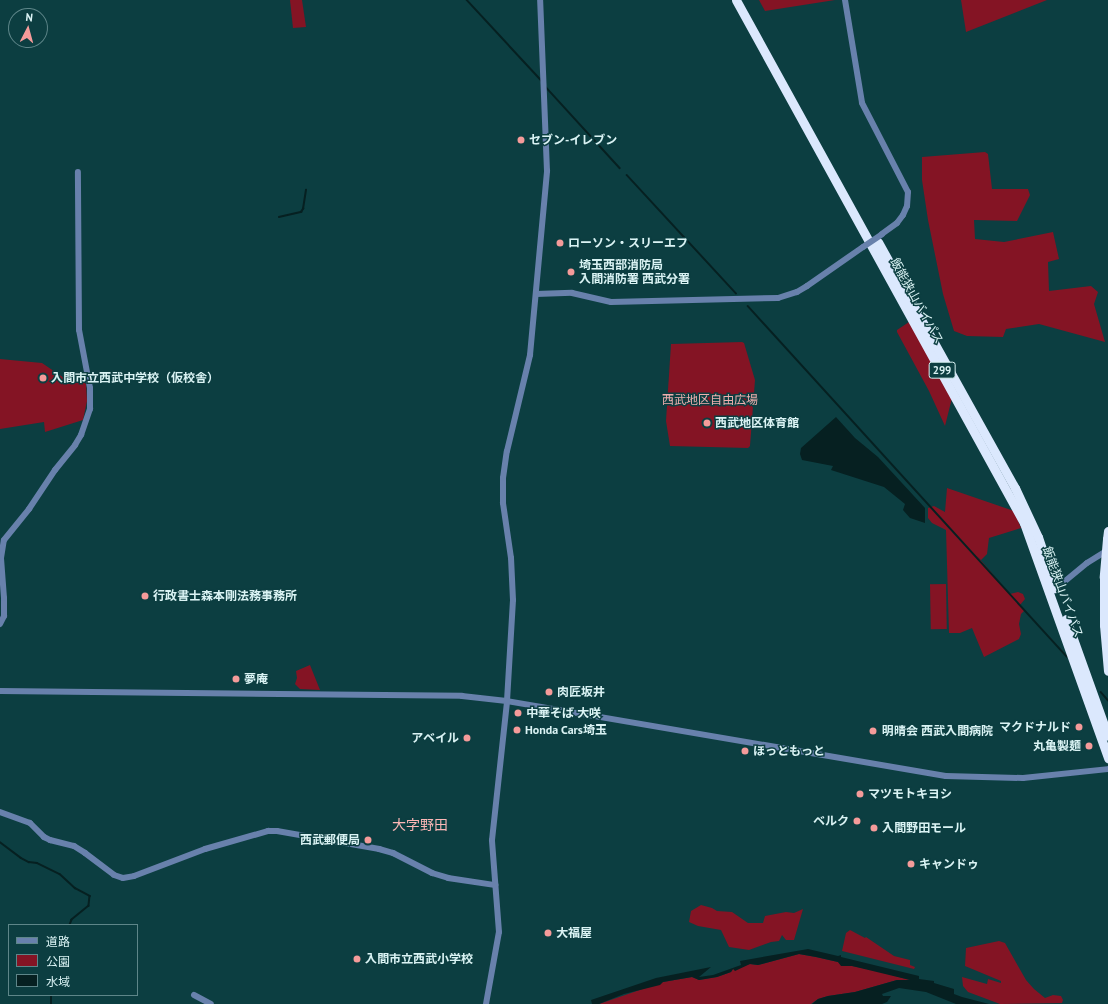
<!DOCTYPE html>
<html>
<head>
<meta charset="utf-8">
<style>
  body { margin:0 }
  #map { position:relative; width:1108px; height:1004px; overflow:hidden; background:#0c3e41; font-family:"PT Sans","Noto Sans JP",sans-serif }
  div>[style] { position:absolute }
  .green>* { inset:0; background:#841424; transform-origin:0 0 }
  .water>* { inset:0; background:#062021 }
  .stream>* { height:1.5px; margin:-0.75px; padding:0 0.75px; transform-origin:0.75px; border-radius:0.75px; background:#062021 }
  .minor>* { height:6px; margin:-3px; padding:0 3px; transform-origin:3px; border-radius:3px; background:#6881ac }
  .highway>* { height:9px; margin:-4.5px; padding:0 4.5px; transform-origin:4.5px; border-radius:4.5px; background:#dbe8fd }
  .minor-bridge>* { height:6px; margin:-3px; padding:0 3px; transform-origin:3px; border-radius:3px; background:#6881ac }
  .highway-bridge>* { height:9px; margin:-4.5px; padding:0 4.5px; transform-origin:4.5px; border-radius:4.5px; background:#dbe8fd }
  .dots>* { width:11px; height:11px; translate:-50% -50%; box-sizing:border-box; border:2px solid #0c3e41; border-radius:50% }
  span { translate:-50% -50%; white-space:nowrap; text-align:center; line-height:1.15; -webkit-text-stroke:3px #0c3e41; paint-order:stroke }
  .shield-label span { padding:1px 3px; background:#0c3e41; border:1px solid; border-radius:3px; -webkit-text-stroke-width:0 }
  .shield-label { font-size:11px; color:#daf3f4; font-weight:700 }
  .poi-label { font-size:12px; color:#daf3f4; font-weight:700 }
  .left { translate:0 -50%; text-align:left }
  .right { translate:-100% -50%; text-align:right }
  .street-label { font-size:12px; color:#daf3f4 }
  .park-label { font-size:12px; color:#efafae }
  .quarter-label { font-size:14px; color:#fcb7b6 }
  .legend { position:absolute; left:8px; top:924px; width:130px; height:72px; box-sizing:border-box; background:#0c3e41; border:1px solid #5e8689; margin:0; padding:5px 7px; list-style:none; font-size:12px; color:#daf3f4 }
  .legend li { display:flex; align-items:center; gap:8px; height:20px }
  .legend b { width:20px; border:1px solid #5e8689 }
  .north { position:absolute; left:8px; top:8px; width:40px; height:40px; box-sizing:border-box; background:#0c3e41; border:1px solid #5e8689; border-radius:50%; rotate:6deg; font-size:11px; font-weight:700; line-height:16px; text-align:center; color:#daf3f4 }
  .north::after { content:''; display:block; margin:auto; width:14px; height:18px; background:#f59b9a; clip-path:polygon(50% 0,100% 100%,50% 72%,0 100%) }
</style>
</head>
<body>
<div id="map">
  <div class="green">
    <div style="clip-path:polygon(290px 0,302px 0,306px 27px,293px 28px)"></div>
    <div style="clip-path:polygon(759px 0,835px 0,765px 11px)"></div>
    <div style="clip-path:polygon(961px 0,1047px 0,966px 32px)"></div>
    <div style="clip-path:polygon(985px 152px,988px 154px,992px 189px,1028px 189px,1030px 195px,1017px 221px,974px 220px,975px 239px,1004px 242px,1053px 232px,1059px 259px,1048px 262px,1049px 291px,1091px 286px,1098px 292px,1094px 304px,1105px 342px,1039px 324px,1006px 329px,1003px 337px,967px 336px,954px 331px,943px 294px,928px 220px,922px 180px,922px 157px)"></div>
    <div style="clip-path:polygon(909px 322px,952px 398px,945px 426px,929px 391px,897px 332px,897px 330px)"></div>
    <div style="clip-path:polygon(742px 342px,744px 343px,755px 380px,750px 446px,748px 448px,670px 446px,666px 421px,671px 344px)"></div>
    <div style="clip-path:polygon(0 359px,42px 363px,70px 382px,83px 382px,86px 384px,87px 401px,83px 420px,45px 432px,44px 422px,0 429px)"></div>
    <div style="clip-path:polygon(947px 488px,1014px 511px,1021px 528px,989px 538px,987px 554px,981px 560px,977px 556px,1010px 594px,1018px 592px,1023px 594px,1025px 599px,1020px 605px,1025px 610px,1021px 614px,1019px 624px,1021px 634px,1019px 639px,984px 657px,972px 628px,960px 633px,949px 633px,946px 530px,932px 523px,928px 518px,928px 508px,934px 506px,976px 529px,945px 512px)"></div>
    <div style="left:946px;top:584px;width:45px;height:16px;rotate:89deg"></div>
    <div style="clip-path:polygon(310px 665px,320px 690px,300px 689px,295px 684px,297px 678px,296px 671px)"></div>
    <div style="clip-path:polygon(701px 905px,712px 908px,717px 911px,732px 912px,748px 923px,763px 923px,765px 916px,786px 912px,794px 913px,803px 909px,794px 940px,786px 940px,782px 935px,779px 941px,771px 942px,749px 950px,729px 947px,721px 930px,698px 926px,689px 922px,691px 911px)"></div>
    <div style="clip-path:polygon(850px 930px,865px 938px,866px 937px,894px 956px,910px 960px,910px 965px,915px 967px,914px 969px,842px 951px,846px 933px)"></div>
    <div style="clip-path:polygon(999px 941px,1005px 943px,1026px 980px,1034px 989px,1045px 998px,1053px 995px,1061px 996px,1063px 1000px,1062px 1003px,1000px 1004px,968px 992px,963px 986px,962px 977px,987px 984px,988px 979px,1001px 983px,1001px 981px,965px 966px,966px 948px)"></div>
    <div style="clip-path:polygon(799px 954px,816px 957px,838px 962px,843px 966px,852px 966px,877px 971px,910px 980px,897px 980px,855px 992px,828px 996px,818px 999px,811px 1004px,599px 1004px,663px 982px,692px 977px,699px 980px,717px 977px,731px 972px,733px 969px,750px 964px,758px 965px)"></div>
  </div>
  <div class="water">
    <div style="clip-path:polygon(836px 417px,855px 438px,878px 457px,925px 508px,925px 523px,910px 518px,903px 510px,905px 504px,884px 487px,831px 470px,833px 466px,802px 460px,800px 454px,801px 448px)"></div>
    <div style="clip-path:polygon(808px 949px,838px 956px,841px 955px,841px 957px,919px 976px,919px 979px,934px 981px,934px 983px,954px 989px,954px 994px,962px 997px,989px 1004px,956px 1004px,926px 992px,899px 988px,882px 994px,883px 996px,891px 996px,887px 1002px,882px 1004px,806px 1004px,812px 1004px,818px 999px,828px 996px,855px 992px,897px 980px,910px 980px,852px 966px,841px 966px,838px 962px,816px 957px,799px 954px,758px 965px,750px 964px,735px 971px,733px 969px,731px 972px,717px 977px,699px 980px,692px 977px,663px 982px,660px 985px,624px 994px,599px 1004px,592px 1004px,591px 1000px,656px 978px,711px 967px,699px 977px,713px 975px,741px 965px,740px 961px)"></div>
  </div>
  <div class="stream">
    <div style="left:467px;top:0;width:110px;rotate:47.2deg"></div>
    <div style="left:545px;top:86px;width:111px;rotate:47.6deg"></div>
    <div style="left:627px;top:175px;width:161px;rotate:47.3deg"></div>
    <div style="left:279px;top:217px;width:23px;rotate:-13deg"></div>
    <div style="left:301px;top:212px;width:4px;rotate:-56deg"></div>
    <div style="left:303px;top:209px;width:19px;rotate:-81deg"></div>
    <div style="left:748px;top:306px;width:474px;rotate:47.7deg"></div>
    <div style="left:1101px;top:692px;width:11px;rotate:49deg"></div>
    <div style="left:0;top:842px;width:26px;rotate:37deg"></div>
    <div style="left:21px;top:858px;width:9px;rotate:27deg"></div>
    <div style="left:29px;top:862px;width:8px;rotate:7deg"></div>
    <div style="left:37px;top:863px;width:25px;rotate:26deg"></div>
    <div style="left:60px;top:874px;width:21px;rotate:43deg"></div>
    <div style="left:75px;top:888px;width:17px;rotate:28deg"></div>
    <div style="left:90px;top:896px;width:10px;rotate:96deg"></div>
    <div style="left:89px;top:906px;width:22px;rotate:141deg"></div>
    <div style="left:72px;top:920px;width:5px;rotate:112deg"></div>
    <div style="left:51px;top:1004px;width:9px;rotate:-90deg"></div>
  </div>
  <div class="minor">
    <div style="left:845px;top:0;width:104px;rotate:80.6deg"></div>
    <div style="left:862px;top:103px;width:100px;rotate:62.7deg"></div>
    <div style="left:908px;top:192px;width:14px;rotate:94deg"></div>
    <div style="left:907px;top:206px;width:10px;rotate:114deg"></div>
    <div style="left:903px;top:215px;width:10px;rotate:127deg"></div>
    <div style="left:897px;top:223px;width:19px;rotate:144deg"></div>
    <div style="left:536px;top:294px;width:36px;rotate:-2deg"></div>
    <div style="left:572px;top:293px;width:40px;rotate:13deg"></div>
    <div style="left:611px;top:302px;width:167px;rotate:-1.4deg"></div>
    <div style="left:778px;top:298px;width:20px;rotate:-18deg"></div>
    <div style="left:797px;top:292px;width:12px;rotate:-31deg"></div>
    <div style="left:807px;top:286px;width:68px;rotate:-34.9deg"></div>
    <div style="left:1053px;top:591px;width:44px;rotate:-39.5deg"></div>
    <div style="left:1087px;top:563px;width:25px;rotate:-32deg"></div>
    <div style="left:0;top:624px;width:9px;rotate:-63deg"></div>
    <div style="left:4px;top:616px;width:18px;rotate:-90deg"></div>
    <div style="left:4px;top:598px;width:40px;rotate:-94.3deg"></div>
    <div style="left:1px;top:558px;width:18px;rotate:-81deg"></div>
    <div style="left:4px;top:540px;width:40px;rotate:-51deg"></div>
    <div style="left:29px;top:509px;width:47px;rotate:-56.3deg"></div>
    <div style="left:55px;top:470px;width:32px;rotate:-51deg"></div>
    <div style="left:75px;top:445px;width:12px;rotate:-59deg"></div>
    <div style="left:81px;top:435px;width:28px;rotate:-71deg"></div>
    <div style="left:90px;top:409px;width:21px;rotate:-90deg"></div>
    <div style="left:90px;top:388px;width:59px;rotate:-100.7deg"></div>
    <div style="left:79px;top:330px;width:158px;rotate:-90.4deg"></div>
    <div style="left:0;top:691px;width:462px;rotate:0.6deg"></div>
    <div style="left:462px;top:696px;width:45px;rotate:6.3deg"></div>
    <div style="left:507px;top:701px;width:445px;rotate:9.7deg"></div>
    <div style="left:946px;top:776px;width:77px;rotate:1.5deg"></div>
    <div style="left:1023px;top:778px;width:85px;rotate:-6deg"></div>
    <div style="left:0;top:812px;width:32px;rotate:20deg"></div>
    <div style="left:30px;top:823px;width:20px;rotate:45deg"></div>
    <div style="left:44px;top:837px;width:7px;rotate:27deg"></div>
    <div style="left:50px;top:840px;width:25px;rotate:14deg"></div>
    <div style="left:74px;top:846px;width:13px;rotate:32deg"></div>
    <div style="left:85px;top:853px;width:36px;rotate:37deg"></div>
    <div style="left:114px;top:875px;width:9px;rotate:18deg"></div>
    <div style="left:123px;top:878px;width:11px;rotate:-10deg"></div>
    <div style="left:134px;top:876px;width:76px;rotate:-20.8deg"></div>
    <div style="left:205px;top:849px;width:66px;rotate:-15.9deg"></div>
    <div style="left:268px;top:831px;width:9px"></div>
    <div style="left:277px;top:831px;width:104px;rotate:10deg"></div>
    <div style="left:379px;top:849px;width:15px;rotate:16deg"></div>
    <div style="left:393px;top:853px;width:44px;rotate:27.1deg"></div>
    <div style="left:432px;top:873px;width:17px;rotate:17deg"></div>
    <div style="left:448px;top:878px;width:48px;rotate:8.5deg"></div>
    <div style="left:194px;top:995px;width:19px;rotate:28deg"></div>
    <div style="left:486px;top:1004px;width:73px;rotate:-79.8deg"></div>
    <div style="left:499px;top:932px;width:92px;rotate:-94.4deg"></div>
    <div style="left:492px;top:840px;width:140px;rotate:-83.8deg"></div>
    <div style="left:507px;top:701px;width:101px;rotate:-86.6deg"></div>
    <div style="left:513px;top:600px;width:42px;rotate:-92.7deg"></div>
    <div style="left:511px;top:558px;width:56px;rotate:-98.3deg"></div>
    <div style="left:503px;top:503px;width:25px;rotate:-90deg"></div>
    <div style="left:503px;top:478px;width:27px;rotate:-82deg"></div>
    <div style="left:507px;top:451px;width:99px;rotate:-76.5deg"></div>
    <div style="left:530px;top:355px;width:185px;rotate:-84.7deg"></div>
    <div style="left:547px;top:171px;width:171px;rotate:-92.3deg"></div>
  </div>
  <div class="highway">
    <div style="left:736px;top:0;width:597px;rotate:61.16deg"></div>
    <div style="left:1024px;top:523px;width:250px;rotate:70.3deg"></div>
    <div style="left:878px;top:242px;width:282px;rotate:60.9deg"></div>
    <div style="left:1015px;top:488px;width:54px;rotate:64.9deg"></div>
    <div style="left:1038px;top:537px;width:54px;rotate:71.6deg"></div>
    <div style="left:1107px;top:539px;width:8px;rotate:-83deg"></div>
    <div style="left:1066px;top:619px;width:124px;rotate:70.3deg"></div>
  </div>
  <div class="minor-bridge">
    <div style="left:863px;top:247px;width:23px;rotate:-34deg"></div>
  </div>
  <div class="highway-bridge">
    <div style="left:1107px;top:539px;width:38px;rotate:95deg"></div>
    <div style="left:1104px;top:577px;width:48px;rotate:90deg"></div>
    <div style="left:1104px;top:625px;width:46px;rotate:85deg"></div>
  </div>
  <div class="dots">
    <div style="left:521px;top:140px;background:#f59b9a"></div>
    <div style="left:560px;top:243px;background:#f59b9a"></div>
    <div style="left:571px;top:272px;background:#f59b9a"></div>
    <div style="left:43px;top:378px;background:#f59b9a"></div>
    <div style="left:707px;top:423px;background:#f59b9a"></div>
    <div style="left:145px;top:596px;background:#f59b9a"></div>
    <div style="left:236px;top:679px;background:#f59b9a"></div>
    <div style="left:549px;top:692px;background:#f59b9a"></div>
    <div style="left:518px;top:713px;background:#f59b9a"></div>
    <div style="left:1079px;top:727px;background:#f59b9a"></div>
    <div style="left:517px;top:730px;background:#f59b9a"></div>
    <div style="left:873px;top:731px;background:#f59b9a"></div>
    <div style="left:467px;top:738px;background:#f59b9a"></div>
    <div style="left:1089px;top:746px;background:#f59b9a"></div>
    <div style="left:745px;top:751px;background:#f59b9a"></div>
    <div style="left:860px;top:794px;background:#f59b9a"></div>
    <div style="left:857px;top:821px;background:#f59b9a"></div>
    <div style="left:874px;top:828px;background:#f59b9a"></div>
    <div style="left:368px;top:840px;background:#f59b9a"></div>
    <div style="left:911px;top:864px;background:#f59b9a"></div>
    <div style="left:548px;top:933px;background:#f59b9a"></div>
    <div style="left:357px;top:959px;background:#f59b9a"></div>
  </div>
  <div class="shield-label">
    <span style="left:942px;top:370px">299</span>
  </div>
  <div class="poi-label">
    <span class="left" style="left:529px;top:140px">セブン-イレブン</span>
    <span class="left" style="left:568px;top:243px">ローソン・スリーエフ</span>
    <span class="left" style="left:579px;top:272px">埼玉西部消防局<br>入間消防署 西武分署</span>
    <span class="left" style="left:51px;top:378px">入間市立西武中学校（仮校舎）</span>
    <span class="left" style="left:715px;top:423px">西武地区体育館</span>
    <span class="left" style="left:153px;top:596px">行政書士森本剛法務事務所</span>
    <span class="left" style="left:244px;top:679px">夢庵</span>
    <span class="left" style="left:557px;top:692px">肉匠坂井</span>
    <span class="left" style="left:526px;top:713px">中華そば 大咲</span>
    <span class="right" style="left:1071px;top:727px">マクドナルド</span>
    <span class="left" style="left:525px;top:730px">Honda Cars埼玉</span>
    <span class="left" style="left:882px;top:731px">明晴会 西武入間病院</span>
    <span class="right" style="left:459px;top:738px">アベイル</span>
    <span class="right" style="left:1081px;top:746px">丸亀製麺</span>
    <span class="left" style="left:753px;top:751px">ほっともっと</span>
    <span class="left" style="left:868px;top:794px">マツモトキヨシ</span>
    <span class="right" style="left:849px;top:821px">ベルク</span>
    <span class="left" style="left:882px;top:828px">入間野田モール</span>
    <span class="right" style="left:360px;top:840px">西武郵便局</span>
    <span class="left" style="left:919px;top:864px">キャンドゥ</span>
    <span class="left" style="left:556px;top:933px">大福屋</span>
    <span class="left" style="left:365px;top:959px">入間市立西武小学校</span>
  </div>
  <div class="street-label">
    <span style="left:917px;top:301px;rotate:61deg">飯能狭山バイパス</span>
    <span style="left:1063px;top:592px;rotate:70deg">飯能狭山バイパス</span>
  </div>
  <div class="park-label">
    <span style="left:710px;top:400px">西武地区自由広場</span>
  </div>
  <div class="quarter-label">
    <span style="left:420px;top:825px">大字野田</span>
  </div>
  <ul class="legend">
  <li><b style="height:5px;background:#6881ac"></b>道路</li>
  <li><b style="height:11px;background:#841424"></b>公園</li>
  <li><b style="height:11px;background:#062021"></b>水域</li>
  </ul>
  <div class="north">N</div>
</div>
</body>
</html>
